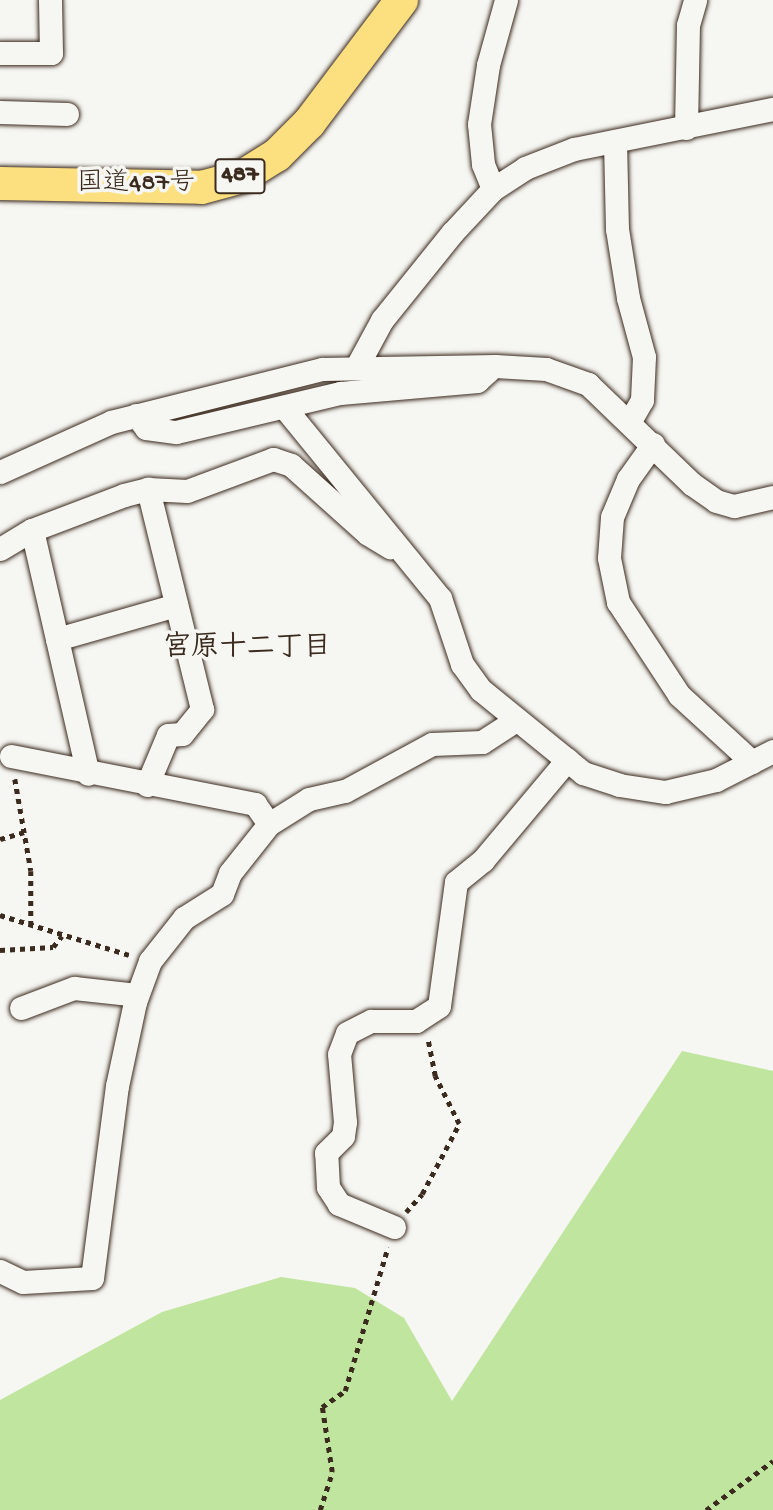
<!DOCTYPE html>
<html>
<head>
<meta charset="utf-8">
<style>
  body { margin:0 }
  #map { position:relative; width:773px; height:1510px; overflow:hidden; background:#f6f6f2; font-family:"Gochi Hand","Klee One",sans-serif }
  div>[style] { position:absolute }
  .green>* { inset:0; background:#c0e59f }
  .path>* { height:4.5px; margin-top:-2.25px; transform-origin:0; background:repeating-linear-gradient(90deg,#3b2a1e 0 5px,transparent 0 10px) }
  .roads { filter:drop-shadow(0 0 2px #3b2a1e) drop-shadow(0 0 2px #3b2a1e) }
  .minor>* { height:23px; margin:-11.5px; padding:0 11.5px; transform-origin:11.5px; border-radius:11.5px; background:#f6f6f2 }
  .highway>* { height:33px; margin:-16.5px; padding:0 16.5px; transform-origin:16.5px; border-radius:16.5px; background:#fce080 }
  span { translate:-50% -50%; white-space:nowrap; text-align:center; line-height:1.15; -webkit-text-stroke:7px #f6f6f2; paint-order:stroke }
  .shield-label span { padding:2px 5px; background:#f6f6f2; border:2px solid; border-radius:5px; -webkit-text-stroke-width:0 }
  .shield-label { font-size:24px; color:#3b2a1e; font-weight:700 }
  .street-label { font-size:26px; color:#3b2a1e }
  .neighbourhood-label { font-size:28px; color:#3b2a1e; font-weight:700 }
</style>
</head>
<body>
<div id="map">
  <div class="green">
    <div style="clip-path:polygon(682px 1051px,773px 1071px,773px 1510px,0 1510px,0 1400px,162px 1312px,281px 1277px,355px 1288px,404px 1318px,452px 1401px)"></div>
  </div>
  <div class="path">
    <div style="left:15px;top:779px;width:93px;rotate:80.1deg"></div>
    <div style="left:31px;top:871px;width:54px;rotate:90deg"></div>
    <div style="left:0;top:839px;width:25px;rotate:-16deg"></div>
    <div style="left:0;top:915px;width:135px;rotate:17.2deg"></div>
    <div style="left:0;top:950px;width:53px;rotate:-3.2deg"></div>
    <div style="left:53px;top:947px;width:14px;rotate:-51deg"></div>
    <div style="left:406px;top:1212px;width:24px;rotate:-48deg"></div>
    <div style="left:422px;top:1194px;width:79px;rotate:-62.1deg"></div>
    <div style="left:459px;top:1124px;width:54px;rotate:-116.6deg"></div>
    <div style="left:435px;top:1076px;width:37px;rotate:-101deg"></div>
    <div style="left:320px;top:1510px;width:40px;rotate:-72deg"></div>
    <div style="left:332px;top:1472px;width:66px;rotate:-98.7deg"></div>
    <div style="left:322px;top:1407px;width:28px;rotate:-35deg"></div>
    <div style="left:345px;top:1391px;width:150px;rotate:-73.4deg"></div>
    <div style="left:706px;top:1510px;width:83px;rotate:-36.2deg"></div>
  </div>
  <div class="roads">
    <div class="minor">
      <div style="left:0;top:53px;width:51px"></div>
      <div style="left:51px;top:53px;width:53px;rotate:-91.1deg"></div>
      <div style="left:0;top:112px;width:67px;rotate:1.7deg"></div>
      <div style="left:686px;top:128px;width:103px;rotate:-88.9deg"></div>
      <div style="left:688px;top:25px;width:26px;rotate:-74deg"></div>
      <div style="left:615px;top:141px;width:88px;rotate:88.7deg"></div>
      <div style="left:617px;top:229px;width:70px;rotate:80.9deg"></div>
      <div style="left:628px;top:298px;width:61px;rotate:74.8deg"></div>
      <div style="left:644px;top:357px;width:43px;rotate:92.7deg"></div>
      <div style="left:642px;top:400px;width:24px;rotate:120deg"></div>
      <div style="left:493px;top:189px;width:27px;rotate:-112deg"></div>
      <div style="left:483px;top:164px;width:40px;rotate:-95.7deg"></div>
      <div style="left:479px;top:124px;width:60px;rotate:-81.3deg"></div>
      <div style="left:488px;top:65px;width:67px;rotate:-74.5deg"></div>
      <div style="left:356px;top:368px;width:55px;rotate:-61.6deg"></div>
      <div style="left:382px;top:320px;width:112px;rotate:-51.2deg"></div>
      <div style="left:452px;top:233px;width:60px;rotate:-47deg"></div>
      <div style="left:493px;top:189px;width:38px;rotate:-33deg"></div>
      <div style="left:525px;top:168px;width:53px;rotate:-21.2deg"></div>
      <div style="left:574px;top:149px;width:203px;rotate:-11.4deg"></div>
      <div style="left:284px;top:407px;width:247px;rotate:50.8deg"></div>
      <div style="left:440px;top:598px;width:70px;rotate:71.6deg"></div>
      <div style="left:462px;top:664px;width:32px;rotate:54deg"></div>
      <div style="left:481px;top:690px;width:132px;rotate:39.1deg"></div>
      <div style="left:583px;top:773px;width:38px;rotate:18deg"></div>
      <div style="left:619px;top:785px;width:47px;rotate:8.7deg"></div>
      <div style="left:665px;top:792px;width:52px;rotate:-13.2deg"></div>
      <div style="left:716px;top:780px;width:64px;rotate:-27deg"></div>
      <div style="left:136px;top:415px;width:16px;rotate:52deg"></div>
      <div style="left:146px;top:428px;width:30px;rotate:8deg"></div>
      <div style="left:176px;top:432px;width:169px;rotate:-13.4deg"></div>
      <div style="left:340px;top:393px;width:138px;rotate:-5deg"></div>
      <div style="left:477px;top:381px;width:15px;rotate:-42deg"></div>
      <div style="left:653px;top:444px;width:43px;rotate:125.5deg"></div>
      <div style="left:628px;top:479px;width:41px;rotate:112.8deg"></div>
      <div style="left:612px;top:517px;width:41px;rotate:94.2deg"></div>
      <div style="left:609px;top:558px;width:45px;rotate:78.4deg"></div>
      <div style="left:618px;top:602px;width:111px;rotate:56.7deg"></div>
      <div style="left:679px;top:695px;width:99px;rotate:42.5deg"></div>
      <div style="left:0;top:472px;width:122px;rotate:-24.2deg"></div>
      <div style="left:111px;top:422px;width:218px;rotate:-14.1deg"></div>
      <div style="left:322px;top:369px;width:173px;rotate:-1deg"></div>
      <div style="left:495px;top:366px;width:51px;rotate:3.4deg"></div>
      <div style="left:546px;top:369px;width:45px;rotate:19.7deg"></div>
      <div style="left:588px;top:384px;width:144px;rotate:43.9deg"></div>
      <div style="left:692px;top:484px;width:29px;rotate:35deg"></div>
      <div style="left:716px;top:501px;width:19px;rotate:16deg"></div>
      <div style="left:734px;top:506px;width:40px;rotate:-13deg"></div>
      <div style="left:32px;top:530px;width:250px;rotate:77.1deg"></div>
      <div style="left:0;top:549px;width:37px;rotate:-31deg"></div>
      <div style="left:32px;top:530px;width:98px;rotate:-20.8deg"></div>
      <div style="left:124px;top:495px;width:25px;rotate:-14deg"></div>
      <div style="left:148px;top:489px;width:39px;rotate:3deg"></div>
      <div style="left:187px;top:491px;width:92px;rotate:-20.4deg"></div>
      <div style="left:273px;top:459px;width:19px;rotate:18deg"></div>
      <div style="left:291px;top:465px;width:103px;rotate:41.9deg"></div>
      <div style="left:368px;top:534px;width:26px;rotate:31deg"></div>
      <div style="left:57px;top:639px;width:124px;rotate:-15.9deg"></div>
      <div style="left:11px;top:756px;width:249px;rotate:11.1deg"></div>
      <div style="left:255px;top:804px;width:24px;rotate:55deg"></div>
      <div style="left:147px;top:785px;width:54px;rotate:-67.2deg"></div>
      <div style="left:168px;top:735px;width:14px;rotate:-4deg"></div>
      <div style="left:182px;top:734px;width:32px;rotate:-51deg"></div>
      <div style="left:202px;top:709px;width:227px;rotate:-103.8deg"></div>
      <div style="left:21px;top:1008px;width:57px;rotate:-20.7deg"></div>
      <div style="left:74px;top:988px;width:63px;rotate:6.3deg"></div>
      <div style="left:394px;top:1227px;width:60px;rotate:-157.3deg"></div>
      <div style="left:339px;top:1204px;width:20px;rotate:-123deg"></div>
      <div style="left:328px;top:1187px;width:34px;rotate:-93deg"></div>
      <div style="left:326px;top:1153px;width:24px;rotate:-45deg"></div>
      <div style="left:343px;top:1136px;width:14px;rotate:-82deg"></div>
      <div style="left:345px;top:1122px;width:68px;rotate:-95deg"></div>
      <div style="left:339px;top:1054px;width:22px;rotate:-69deg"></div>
      <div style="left:347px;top:1033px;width:27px;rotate:-27deg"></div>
      <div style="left:371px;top:1021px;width:45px"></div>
      <div style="left:416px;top:1021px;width:27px;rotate:-33deg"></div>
      <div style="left:439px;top:1006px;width:125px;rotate:-82.2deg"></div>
      <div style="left:456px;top:882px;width:35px;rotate:-39deg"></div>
      <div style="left:483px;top:860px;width:131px;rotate:-50deg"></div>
      <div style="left:0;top:1271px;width:25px;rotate:26deg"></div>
      <div style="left:23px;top:1282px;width:69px;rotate:-3.3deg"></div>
      <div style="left:92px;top:1278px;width:194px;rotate:-82.6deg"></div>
      <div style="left:117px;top:1086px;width:86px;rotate:-77.9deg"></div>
      <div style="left:135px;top:1002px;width:44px;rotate:-69.9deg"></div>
      <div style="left:150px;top:961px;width:55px;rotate:-51.7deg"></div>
      <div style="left:184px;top:918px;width:45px;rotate:-32.3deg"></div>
      <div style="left:222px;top:894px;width:22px;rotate:-69deg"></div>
      <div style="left:230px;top:873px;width:63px;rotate:-51.5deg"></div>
      <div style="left:269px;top:824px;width:47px;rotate:-32deg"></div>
      <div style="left:309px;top:799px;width:37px;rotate:-13deg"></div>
      <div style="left:345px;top:791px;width:99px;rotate:-28.4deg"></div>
      <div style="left:432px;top:744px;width:50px;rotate:-2.3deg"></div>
      <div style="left:482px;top:742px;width:38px;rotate:-33deg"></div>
    </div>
    <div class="highway">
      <div style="left:0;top:183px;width:201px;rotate:1.1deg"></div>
      <div style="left:201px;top:187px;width:42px;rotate:-15deg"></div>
      <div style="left:242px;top:176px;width:40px;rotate:-32deg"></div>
      <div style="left:276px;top:155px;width:47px;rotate:-45deg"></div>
      <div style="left:309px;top:122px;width:153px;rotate:-53deg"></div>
    </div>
  </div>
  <div class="shield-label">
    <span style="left:240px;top:176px">487</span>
  </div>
  <div class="street-label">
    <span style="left:136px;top:185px">国道487号</span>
  </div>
  <div class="neighbourhood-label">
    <span style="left:247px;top:649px">宮原十二丁目</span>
  </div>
</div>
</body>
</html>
